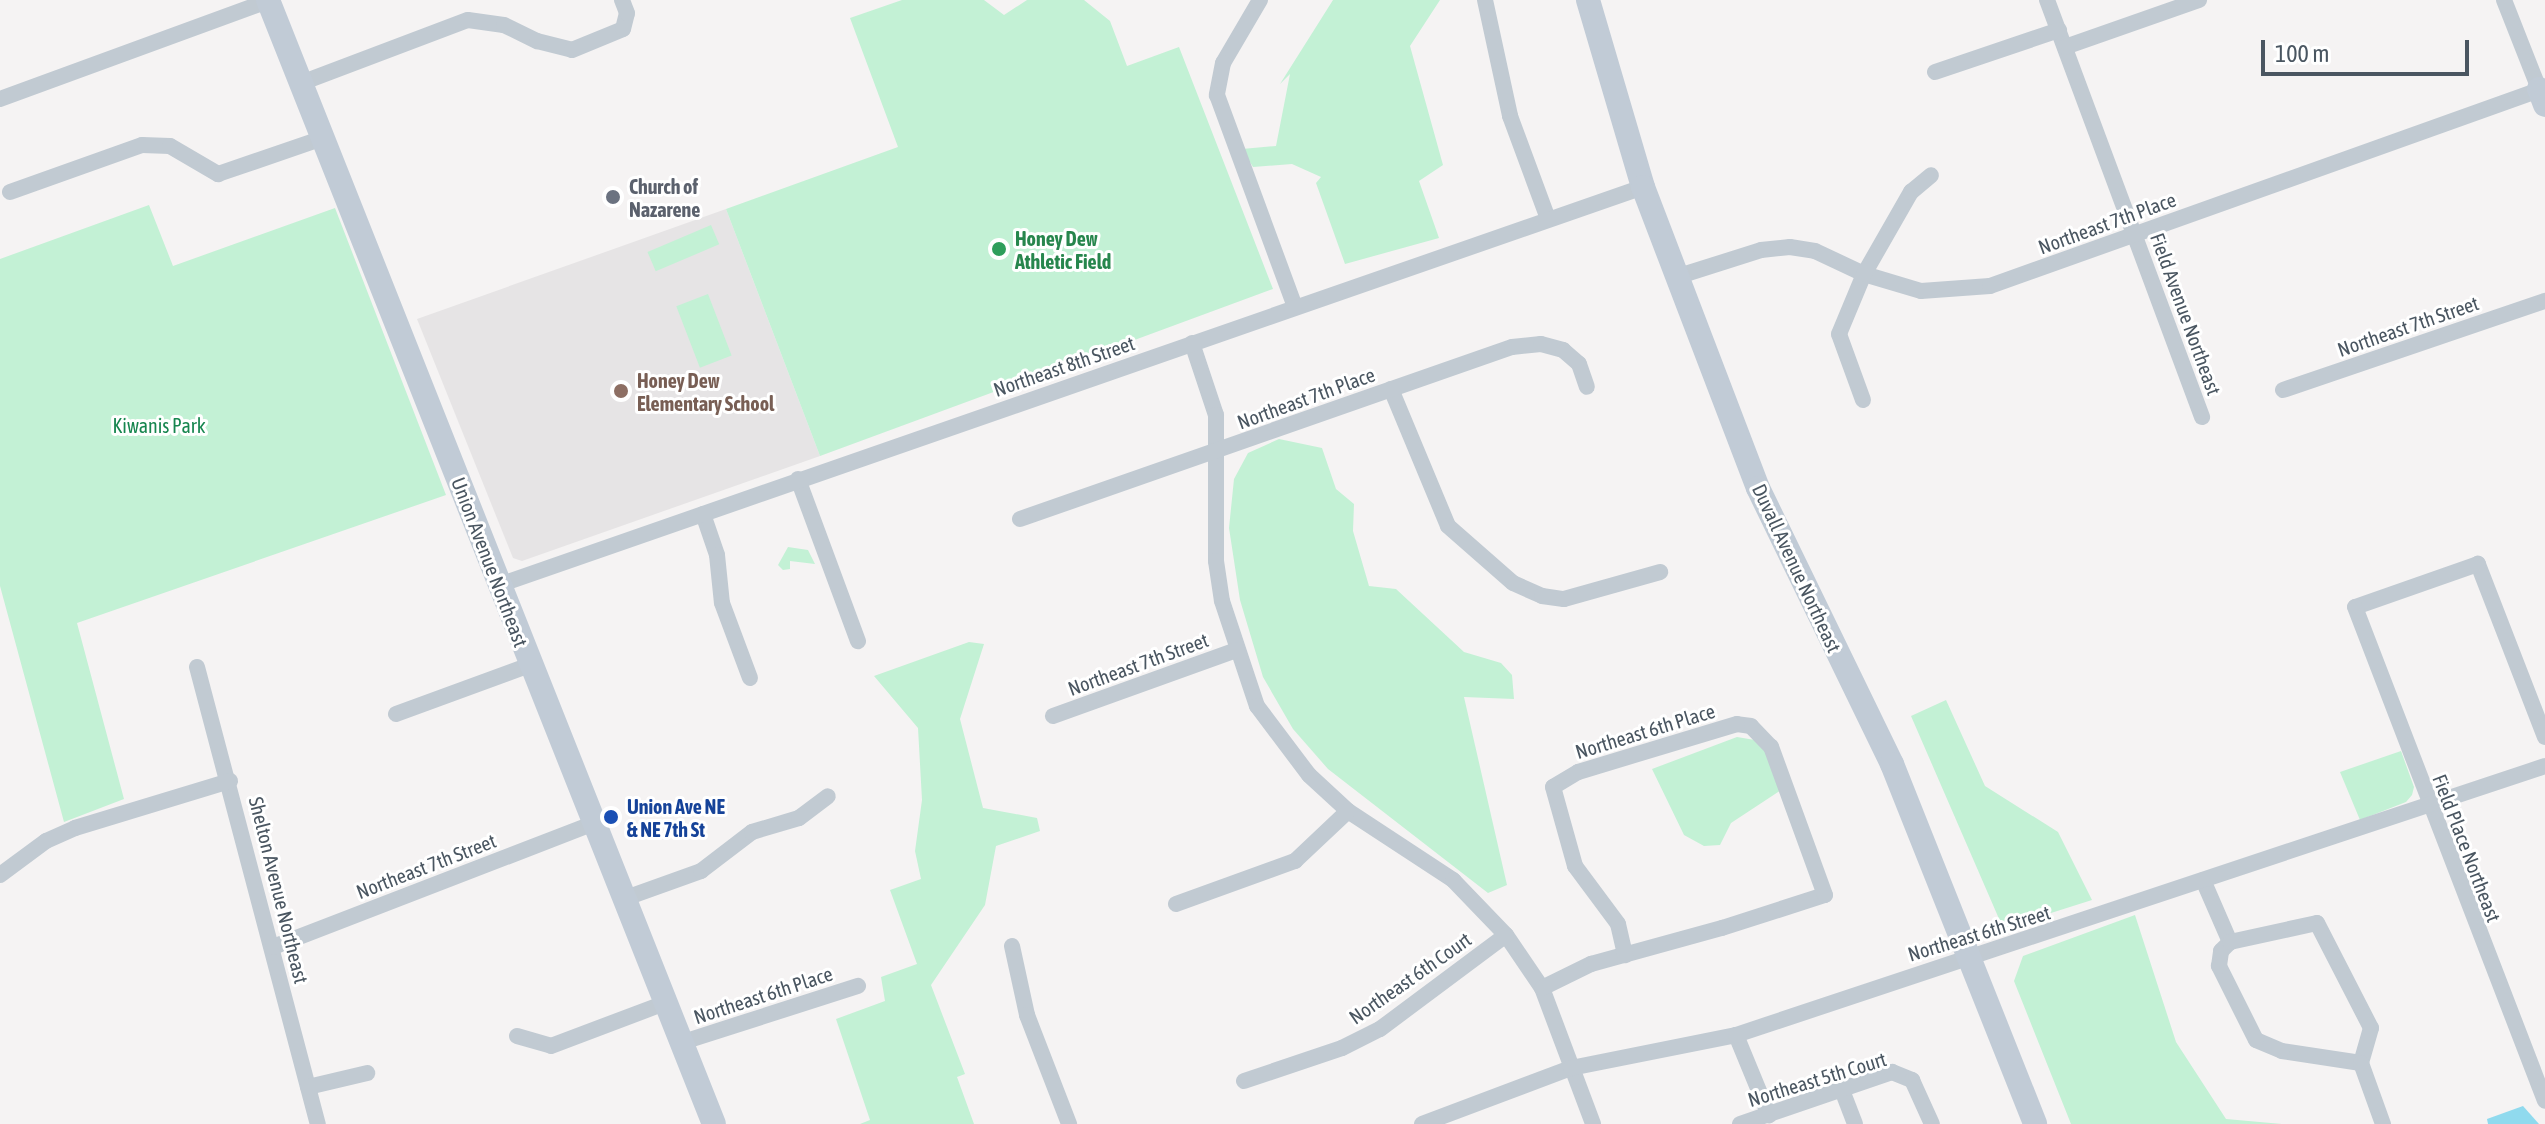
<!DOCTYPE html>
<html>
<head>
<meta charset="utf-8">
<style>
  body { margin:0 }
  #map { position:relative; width:2545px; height:1124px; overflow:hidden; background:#f5f3f3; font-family:"Asap Condensed",sans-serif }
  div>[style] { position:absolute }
  .education>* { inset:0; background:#e6e4e5 }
  .green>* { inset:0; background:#c3f1d5; transform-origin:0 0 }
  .water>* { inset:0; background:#90daee }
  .street>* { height:16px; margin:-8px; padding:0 8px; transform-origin:8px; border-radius:8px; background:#c1cad2 }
  .secondary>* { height:24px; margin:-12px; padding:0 12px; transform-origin:12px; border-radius:12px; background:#c1cbd6 }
  .dots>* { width:22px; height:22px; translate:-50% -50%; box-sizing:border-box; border:4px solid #fff; border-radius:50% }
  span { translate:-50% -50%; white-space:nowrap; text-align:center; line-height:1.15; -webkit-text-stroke:6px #fff; paint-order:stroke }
  .worship-label { font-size:20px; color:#5b616d; font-weight:700 }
  .left { translate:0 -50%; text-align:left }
  .street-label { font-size:20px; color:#4a5661 }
  .leisure-label { font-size:20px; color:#27864d; font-weight:700 }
  .education-label { font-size:20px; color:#785e54; font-weight:700 }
  .park-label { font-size:20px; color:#17864f }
  .transit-label { font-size:20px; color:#164399; font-weight:700 }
  .scale { position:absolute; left:2261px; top:40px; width:208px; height:36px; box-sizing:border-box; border:4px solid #4a5661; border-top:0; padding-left:10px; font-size:24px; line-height:28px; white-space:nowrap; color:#4a5661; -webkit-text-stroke:6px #fff; paint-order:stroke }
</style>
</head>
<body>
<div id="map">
  <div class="education">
    <div style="clip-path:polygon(726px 209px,820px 456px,522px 561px,513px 558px,417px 319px)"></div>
  </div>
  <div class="green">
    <div style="clip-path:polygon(902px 0,984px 0,1004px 15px,1027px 0,1084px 0,1110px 21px,1127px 66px,1179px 47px,1273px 289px,820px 456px,726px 209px,898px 147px,850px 18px)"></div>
    <div style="clip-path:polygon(1333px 0,1440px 0,1410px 46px,1443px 165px,1419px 181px,1439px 238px,1345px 264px,1316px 183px,1321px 177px,1292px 164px,1253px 167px,1242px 149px,1276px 146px,1290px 74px,1280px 84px)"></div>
    <div style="clip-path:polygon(149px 205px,173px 266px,335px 208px,446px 495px,77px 623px,124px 799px,64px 822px,0 586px,0 259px)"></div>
    <div style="left:711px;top:225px;width:21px;height:69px;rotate:67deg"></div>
    <div style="left:708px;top:294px;width:66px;height:34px;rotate:69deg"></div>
    <div style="clip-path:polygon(1279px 439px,1322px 448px,1336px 489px,1354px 504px,1353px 531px,1369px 586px,1396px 589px,1464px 652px,1501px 663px,1512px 675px,1514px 699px,1464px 697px,1507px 885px,1488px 893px,1328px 769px,1293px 729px,1263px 677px,1240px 600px,1229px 528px,1234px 479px,1248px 453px)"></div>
    <div style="clip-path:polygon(788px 547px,808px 550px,815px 564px,790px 561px,790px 569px,783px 570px,778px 565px)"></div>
    <div style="clip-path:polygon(969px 642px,984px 644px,960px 719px,983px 808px,1037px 818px,1040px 831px,996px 846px,985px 905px,931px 985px,965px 1074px,957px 1077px,974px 1124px,860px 1124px,870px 1120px,836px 1019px,885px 1001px,881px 977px,917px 964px,890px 890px,921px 879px,915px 851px,922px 800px,918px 728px,874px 676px)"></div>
    <div style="clip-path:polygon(1946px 700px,1985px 786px,2058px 832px,2092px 900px,2003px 928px,1911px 716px)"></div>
    <div style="clip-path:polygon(1737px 737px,1761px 741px,1781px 790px,1731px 823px,1720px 845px,1704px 846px,1684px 835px,1652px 769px)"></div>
    <div style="clip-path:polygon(2401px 751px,2414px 787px,2412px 795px,2406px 802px,2360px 820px,2340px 772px)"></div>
    <div style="clip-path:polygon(2135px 915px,2176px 1042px,2226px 1119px,2282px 1124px,2071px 1124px,2014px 981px,2023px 956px)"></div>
  </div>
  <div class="water">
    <div style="clip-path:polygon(2523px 1106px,2539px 1124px,2488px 1124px,2487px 1119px)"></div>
  </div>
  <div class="street">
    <div style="left:1260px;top:0;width:73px;rotate:120.4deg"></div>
    <div style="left:1223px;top:63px;width:33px;rotate:101deg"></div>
    <div style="left:1217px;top:95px;width:226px;rotate:69.8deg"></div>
    <div style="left:1485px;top:0;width:119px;rotate:77.8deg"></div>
    <div style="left:1510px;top:116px;width:110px;rotate:69.7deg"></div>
    <div style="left:2047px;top:0;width:445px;rotate:69.6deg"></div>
    <div style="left:2504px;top:0;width:96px;rotate:68.5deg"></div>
    <div style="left:2065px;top:47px;width:142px;rotate:-19.3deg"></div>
    <div style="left:1935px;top:72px;width:131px;rotate:-18.7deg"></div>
    <div style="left:301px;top:83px;width:178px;rotate:-20.7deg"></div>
    <div style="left:468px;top:20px;width:36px;rotate:8deg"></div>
    <div style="left:504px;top:25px;width:37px;rotate:26deg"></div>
    <div style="left:537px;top:41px;width:36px;rotate:14deg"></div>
    <div style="left:572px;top:50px;width:55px;rotate:-22.4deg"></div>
    <div style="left:623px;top:29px;width:16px;rotate:-76deg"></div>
    <div style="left:627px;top:13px;width:14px;rotate:-111deg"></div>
    <div style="left:0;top:99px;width:289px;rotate:-20.1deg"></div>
    <div style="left:10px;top:192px;width:140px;rotate:-19.6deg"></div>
    <div style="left:142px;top:145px;width:28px;rotate:2deg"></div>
    <div style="left:170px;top:146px;width:56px;rotate:30.3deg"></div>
    <div style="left:218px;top:174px;width:111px;rotate:-18.9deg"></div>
    <div style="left:1676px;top:277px;width:89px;rotate:-17.6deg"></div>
    <div style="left:1761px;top:250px;width:29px;rotate:-6deg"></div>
    <div style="left:1790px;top:247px;width:25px;rotate:9deg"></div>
    <div style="left:1815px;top:251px;width:54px;rotate:25.1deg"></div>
    <div style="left:1864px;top:274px;width:59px;rotate:16.6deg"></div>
    <div style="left:1921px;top:291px;width:69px;rotate:-4.1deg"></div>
    <div style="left:1990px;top:286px;width:589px;rotate:-19.63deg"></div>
    <div style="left:1192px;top:343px;width:76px;rotate:71.6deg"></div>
    <div style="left:1216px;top:415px;width:146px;rotate:90deg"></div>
    <div style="left:1216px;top:561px;width:40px;rotate:81.5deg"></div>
    <div style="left:1222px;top:601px;width:111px;rotate:71.6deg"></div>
    <div style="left:1257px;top:706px;width:86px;rotate:53deg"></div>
    <div style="left:1309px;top:775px;width:53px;rotate:42.7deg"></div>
    <div style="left:1348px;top:811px;width:126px;rotate:33.3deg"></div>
    <div style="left:1453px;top:880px;width:76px;rotate:46.1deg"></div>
    <div style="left:1506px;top:935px;width:64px;rotate:55.8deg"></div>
    <div style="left:1542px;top:988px;width:145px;rotate:69.4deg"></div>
    <div style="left:1391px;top:389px;width:148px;rotate:67.4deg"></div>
    <div style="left:1448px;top:526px;width:86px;rotate:41.2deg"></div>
    <div style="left:1513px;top:583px;width:32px;rotate:24deg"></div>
    <div style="left:1542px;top:596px;width:22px;rotate:8deg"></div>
    <div style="left:1564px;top:599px;width:100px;rotate:-15.7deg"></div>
    <div style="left:2283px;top:390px;width:277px;rotate:-18.8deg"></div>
    <div style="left:1863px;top:400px;width:70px;rotate:-110deg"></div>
    <div style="left:1839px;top:334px;width:65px;rotate:-67.4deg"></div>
    <div style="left:1864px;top:274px;width:95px;rotate:-60.2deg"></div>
    <div style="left:1911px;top:192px;width:26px;rotate:-40deg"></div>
    <div style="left:798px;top:479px;width:173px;rotate:69.7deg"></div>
    <div style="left:703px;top:514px;width:43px;rotate:71.1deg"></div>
    <div style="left:717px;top:555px;width:48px;rotate:84.1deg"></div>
    <div style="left:722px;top:603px;width:80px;rotate:69.5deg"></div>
    <div style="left:1020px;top:519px;width:521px;rotate:-19.27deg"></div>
    <div style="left:1512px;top:347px;width:29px;rotate:-6deg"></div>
    <div style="left:1541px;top:344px;width:23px;rotate:15deg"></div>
    <div style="left:1563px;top:350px;width:21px;rotate:41deg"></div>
    <div style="left:1579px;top:364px;width:24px;rotate:71deg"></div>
    <div style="left:499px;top:585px;width:1211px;rotate:-19.18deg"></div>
    <div style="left:197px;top:667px;width:473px;rotate:75.2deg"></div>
    <div style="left:396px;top:714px;width:143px;rotate:-20.1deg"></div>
    <div style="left:1053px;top:716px;width:195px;rotate:-19.8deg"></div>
    <div style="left:2545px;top:737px;width:186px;rotate:-111.2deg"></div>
    <div style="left:2478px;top:564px;width:130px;rotate:160.7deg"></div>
    <div style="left:2355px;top:607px;width:529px;rotate:68.96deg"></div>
    <div style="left:0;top:875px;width:57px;rotate:-36.5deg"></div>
    <div style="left:46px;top:841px;width:32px;rotate:-24deg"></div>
    <div style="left:75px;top:828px;width:162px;rotate:-16.9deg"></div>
    <div style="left:2203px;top:880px;width:68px;rotate:66.5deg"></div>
    <div style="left:623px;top:899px;width:83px;rotate:-19.7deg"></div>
    <div style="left:701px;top:871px;width:64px;rotate:-37.4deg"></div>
    <div style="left:752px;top:832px;width:49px;rotate:-16.6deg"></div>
    <div style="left:799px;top:818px;width:36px;rotate:-37deg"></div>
    <div style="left:1176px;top:904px;width:127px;rotate:-19.9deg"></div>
    <div style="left:1295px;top:861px;width:73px;rotate:-43.3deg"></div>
    <div style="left:1012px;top:946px;width:71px;rotate:77.7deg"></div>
    <div style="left:1027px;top:1015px;width:117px;rotate:68.9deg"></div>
    <div style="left:273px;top:947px;width:344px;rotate:-21.1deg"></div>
    <div style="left:1542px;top:988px;width:55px;rotate:-26.1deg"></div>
    <div style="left:1591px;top:964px;width:136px;rotate:-15.4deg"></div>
    <div style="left:1722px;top:928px;width:108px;rotate:-17.8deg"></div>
    <div style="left:1825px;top:895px;width:158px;rotate:-110deg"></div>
    <div style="left:1771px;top:747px;width:29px;rotate:-134deg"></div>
    <div style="left:1751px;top:726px;width:14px;rotate:-172deg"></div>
    <div style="left:1737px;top:724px;width:166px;rotate:163.2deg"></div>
    <div style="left:1578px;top:772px;width:29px;rotate:149deg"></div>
    <div style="left:1553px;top:787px;width:82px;rotate:74.4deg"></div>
    <div style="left:1575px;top:866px;width:72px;rotate:53.4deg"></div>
    <div style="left:1618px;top:924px;width:32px;rotate:77deg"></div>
    <div style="left:1736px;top:1035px;width:87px;rotate:67.6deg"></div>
    <div style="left:517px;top:1036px;width:35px;rotate:16deg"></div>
    <div style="left:551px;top:1046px;width:122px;rotate:-20.7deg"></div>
    <div style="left:680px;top:1043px;width:187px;rotate:-17.8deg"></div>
    <div style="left:2361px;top:1063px;width:80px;rotate:-171.4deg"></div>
    <div style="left:2282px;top:1051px;width:28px;rotate:-157deg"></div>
    <div style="left:2256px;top:1040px;width:83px;rotate:-116.6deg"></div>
    <div style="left:2219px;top:966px;width:15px;rotate:-82deg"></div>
    <div style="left:2221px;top:951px;width:13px;rotate:-45deg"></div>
    <div style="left:2230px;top:942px;width:89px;rotate:-12.3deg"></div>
    <div style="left:2317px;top:923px;width:118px;rotate:62.8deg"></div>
    <div style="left:2371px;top:1028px;width:36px;rotate:106deg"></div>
    <div style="left:2361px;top:1063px;width:65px;rotate:70.2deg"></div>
    <div style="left:1244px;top:1081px;width:103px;rotate:-18.6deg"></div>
    <div style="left:1342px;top:1048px;width:42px;rotate:-26.6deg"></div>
    <div style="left:1380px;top:1029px;width:157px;rotate:-36.7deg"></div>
    <div style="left:308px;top:1087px;width:61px;rotate:-13.3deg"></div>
    <div style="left:1842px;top:1090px;width:36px;rotate:69deg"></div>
    <div style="left:1422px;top:1124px;width:159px;rotate:-20.6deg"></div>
    <div style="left:1571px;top:1068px;width:168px;rotate:-11.3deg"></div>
    <div style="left:1736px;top:1035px;width:853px;rotate:-18.39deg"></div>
    <div style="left:1740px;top:1124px;width:161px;rotate:-18.9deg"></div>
    <div style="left:1892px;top:1072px;width:22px;rotate:22deg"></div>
    <div style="left:1912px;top:1080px;width:48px;rotate:65.6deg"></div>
  </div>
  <div class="secondary">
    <div style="left:268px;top:0;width:1209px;rotate:68.36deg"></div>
    <div style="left:1588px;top:0;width:195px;rotate:73.6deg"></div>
    <div style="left:1643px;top:187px;width:322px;rotate:69.1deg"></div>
    <div style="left:1758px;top:488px;width:307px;rotate:64.1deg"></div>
    <div style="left:1892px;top:764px;width:387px;rotate:68.3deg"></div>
    <div style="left:2539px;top:89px;width:17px;rotate:69deg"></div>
  </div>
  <div class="dots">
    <div style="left:613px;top:197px;background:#6b7280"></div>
    <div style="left:999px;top:249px;background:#2e9e5b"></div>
    <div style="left:621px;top:391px;background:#8d6e63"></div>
    <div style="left:611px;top:817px;background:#1a4fb4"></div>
  </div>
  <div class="worship-label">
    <span class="left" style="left:629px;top:198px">Church of<br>Nazarene</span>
  </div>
  <div class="street-label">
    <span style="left:2107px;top:223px;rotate:-20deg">Northeast 7th Place</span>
    <span style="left:2186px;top:314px;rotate:70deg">Field Avenue Northeast</span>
    <span style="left:2408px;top:326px;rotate:-19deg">Northeast 7th Street</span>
    <span style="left:1064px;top:366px;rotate:-19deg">Northeast 8th Street</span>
    <span style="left:1306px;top:398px;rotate:-20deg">Northeast 7th Place</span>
    <span style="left:490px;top:562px;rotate:69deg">Union Avenue Northeast</span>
    <span style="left:1797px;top:568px;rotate:65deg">Duvall Avenue Northeast</span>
    <span style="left:1138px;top:664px;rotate:-20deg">Northeast 7th Street</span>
    <span style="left:1645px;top:731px;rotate:-17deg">Northeast 6th Place</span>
    <span style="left:2467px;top:848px;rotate:69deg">Field Place Northeast</span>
    <span style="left:426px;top:866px;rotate:-21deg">Northeast 7th Street</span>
    <span style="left:279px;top:890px;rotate:76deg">Shelton Avenue Northeast</span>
    <span style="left:1979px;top:933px;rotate:-17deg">Northeast 6th Street</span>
    <span style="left:1410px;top:978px;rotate:-35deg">Northeast 6th Court</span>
    <span style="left:763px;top:995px;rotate:-18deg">Northeast 6th Place</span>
    <span style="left:1817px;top:1079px;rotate:-17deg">Northeast 5th Court</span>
  </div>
  <div class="leisure-label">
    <span class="left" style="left:1015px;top:250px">Honey Dew<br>Athletic Field</span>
  </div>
  <div class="education-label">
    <span class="left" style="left:637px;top:392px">Honey Dew<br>Elementary School</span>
  </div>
  <div class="park-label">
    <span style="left:159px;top:425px">Kiwanis Park</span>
  </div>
  <div class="transit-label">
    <span class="left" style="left:627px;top:818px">Union Ave NE<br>&amp; NE 7th St</span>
  </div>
  <div class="scale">100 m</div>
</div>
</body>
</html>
